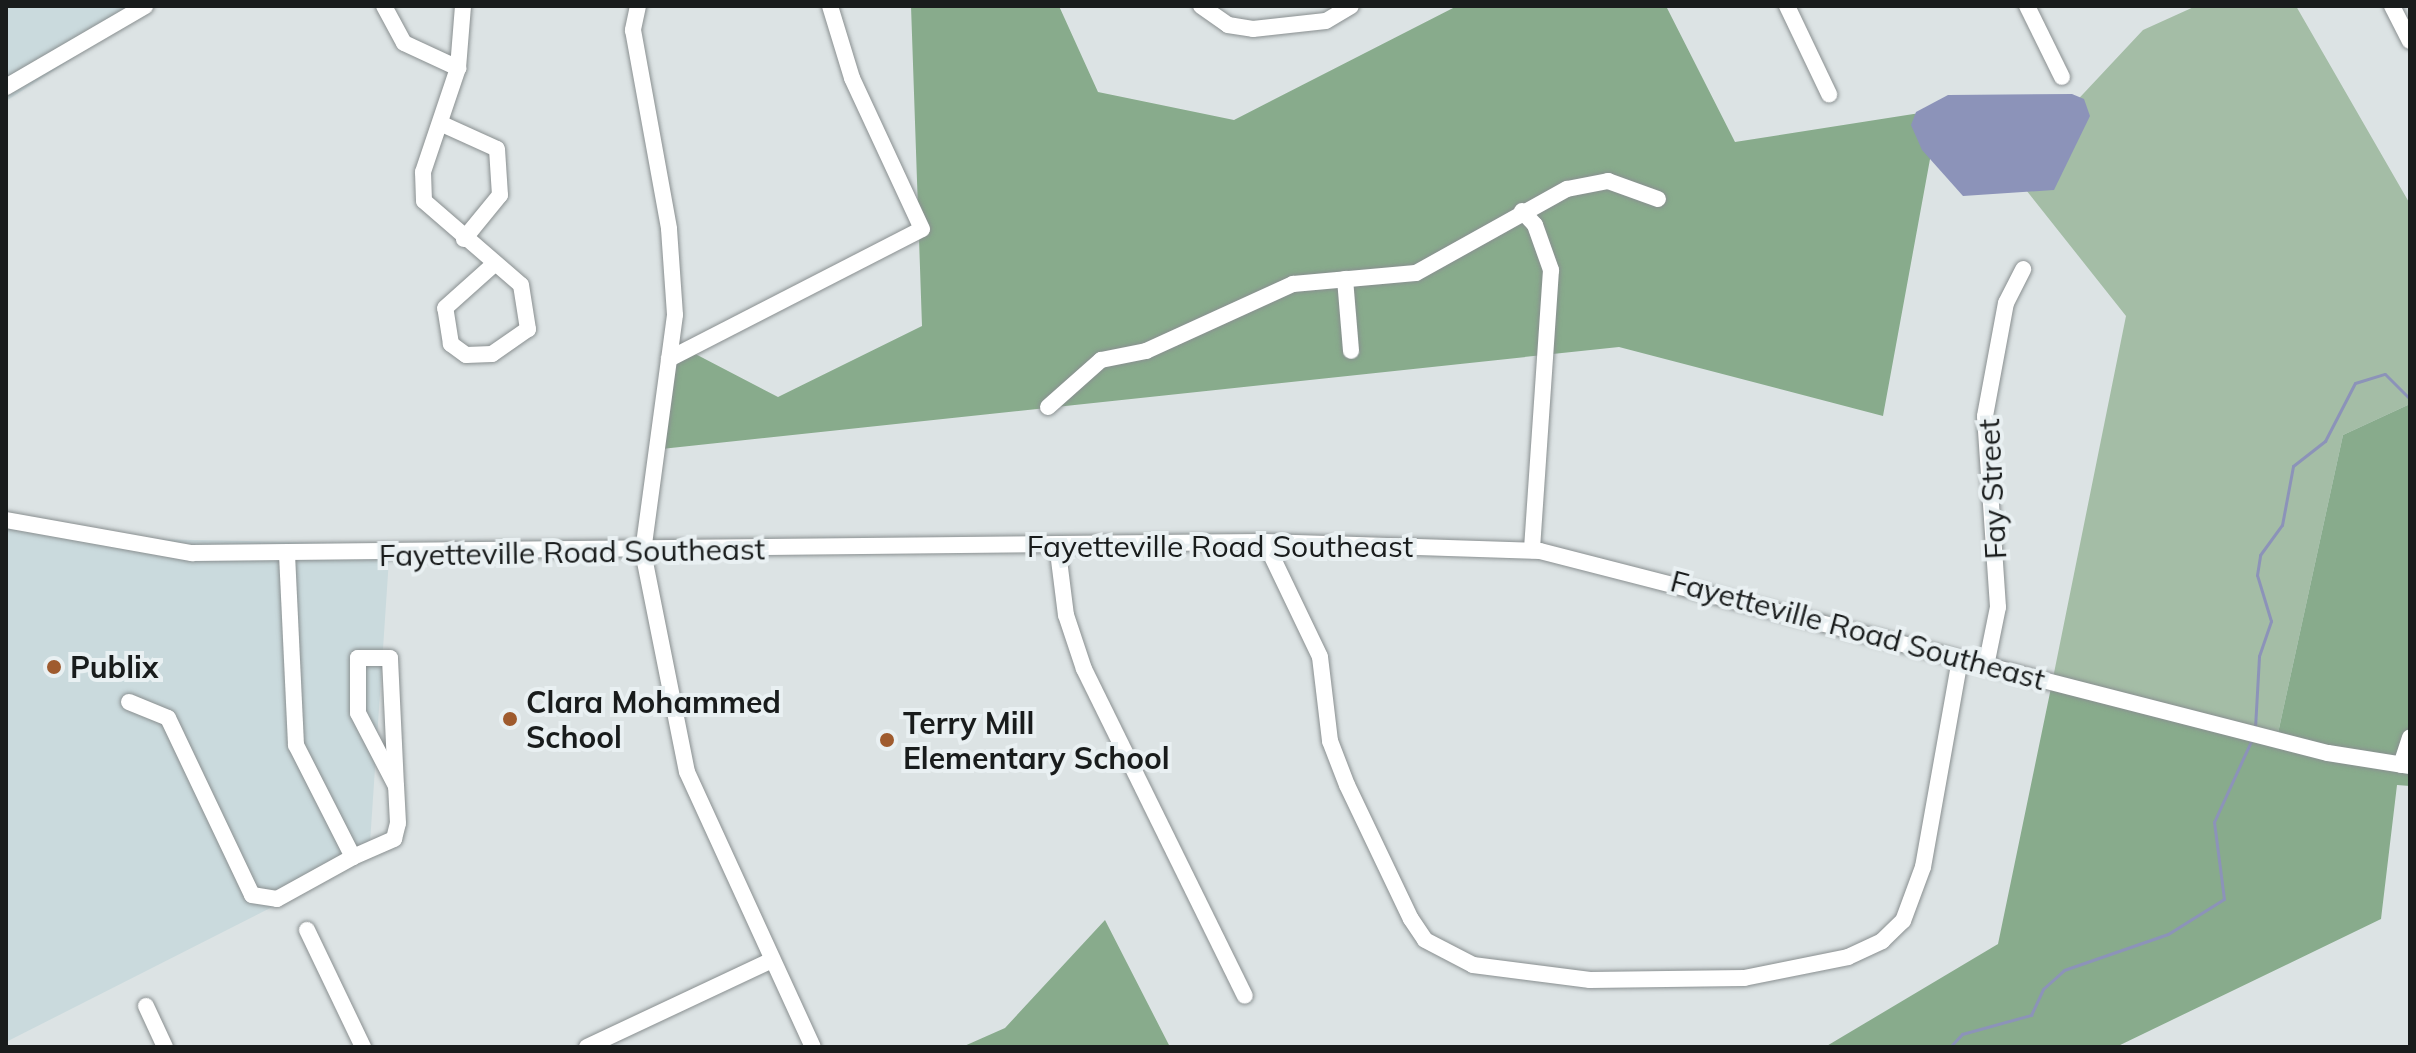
<!DOCTYPE html>
<html>
<head>
<meta charset="utf-8">
<style>
  body { margin:0 }
  #map { position:relative; width:2416px; height:1053px; overflow:hidden; background:#dce3e4; font-family:Mulish,sans-serif }
  div>[style] { position:absolute }
  .built>* { inset:0; background:#cadadd }
  .green>* { inset:0; background:#a4bda6 }
  .forest>* { inset:0; background:#88ab8c }
  .water>* { inset:0; background:#8c93b9 }
  .stream>* { height:3px; margin:-1.5px; padding:0 1.5px; transform-origin:1.5px; border-radius:1.5px; background:#8c93b9 }
  .roads { filter:drop-shadow(0 0 2px #898f90) drop-shadow(0 0 2px #898f90) }
  .minor>* { height:16px; margin:-8px; padding:0 8px; transform-origin:8px; border-radius:8px; background:#fff }
  .dots>* { width:22px; height:22px; translate:-50% -50%; box-sizing:border-box; border:4px solid #e9f0f2; border-radius:50% }
  span { translate:-50% -50%; white-space:nowrap; text-align:center; line-height:1.15; -webkit-text-stroke:8px #e9f0f2; paint-order:stroke }
  .street-label { font-size:30px; color:#191c1c }
  .poi-label { font-size:30px; color:#191c1c; font-weight:700 }
  .left { translate:0 -50%; text-align:left }
  .frame { position:absolute; inset:0; border:8px solid #191c1c; pointer-events:none }
</style>
</head>
<body>
<div id="map">
  <div class="built">
    <div style="clip-path:polygon(6px 6px,133px 6px,66px 44px,75px 57px,6px 101px)"></div>
    <div style="clip-path:polygon(6px 519px,99px 538px,390px 544px,369px 858px,6px 1042px)"></div>
  </div>
  <div class="green">
    <div style="clip-path:polygon(2196px 6px,2296px 6px,2410px 204px,2410px 404px,2343px 435px,2275px 747px,2052px 683px,2126px 316px,2011px 171px,2143px 30px)"></div>
  </div>
  <div class="forest">
    <div style="clip-path:polygon(911px 6px,1059px 6px,1098px 92px,1234px 120px,1457px 6px,1666px 6px,1735px 142px,1939px 110px,1883px 416px,1619px 347px,652px 450px,680px 346px,778px 397px,922px 326px)"></div>
    <div style="clip-path:polygon(2410px 404px,2410px 786px,2397px 785px,2381px 919px,2116px 1047px,1825px 1047px,1998px 944px,2052px 683px,2275px 747px,2343px 435px)"></div>
    <div style="clip-path:polygon(1105px 920px,1170px 1047px,962px 1047px,1005px 1028px)"></div>
  </div>
  <div class="water">
    <div style="clip-path:polygon(2072px 94px,2084px 99px,2090px 116px,2054px 190px,1963px 196px,1922px 150px,1911px 125px,1916px 112px,1948px 95px)"></div>
  </div>
  <div class="stream">
    <div style="left:2255px;top:728px;width:72px;rotate:-86.8deg"></div>
    <div style="left:2259px;top:656px;width:37px;rotate:-71deg"></div>
    <div style="left:2271px;top:621px;width:48px;rotate:-106.9deg"></div>
    <div style="left:2257px;top:575px;width:20px;rotate:-81deg"></div>
    <div style="left:2260px;top:555px;width:37px;rotate:-54deg"></div>
    <div style="left:2282px;top:525px;width:60px;rotate:-79.4deg"></div>
    <div style="left:2293px;top:466px;width:41px;rotate:-38deg"></div>
    <div style="left:2325px;top:441px;width:65px;rotate:-62.7deg"></div>
    <div style="left:2355px;top:383px;width:31px;rotate:-17deg"></div>
    <div style="left:2385px;top:374px;width:35px;rotate:45deg"></div>
    <div style="left:1950px;top:1047px;width:18px;rotate:-47deg"></div>
    <div style="left:1962px;top:1034px;width:72px;rotate:-15.4deg"></div>
    <div style="left:2031px;top:1015px;width:29px;rotate:-65deg"></div>
    <div style="left:2043px;top:989px;width:28px;rotate:-42deg"></div>
    <div style="left:2064px;top:970px;width:110px;rotate:-19.1deg"></div>
    <div style="left:2168px;top:934px;width:66px;rotate:-32deg"></div>
    <div style="left:2224px;top:899px;width:78px;rotate:-97.4deg"></div>
    <div style="left:2214px;top:822px;width:91px;rotate:-65.4deg"></div>
  </div>
  <div class="roads">
    <div class="minor">
      <div style="left:384px;top:6px;width:42px;rotate:61.6deg"></div>
      <div style="left:404px;top:43px;width:60px;rotate:24.8deg"></div>
      <div style="left:463px;top:6px;width:62px;rotate:94.6deg"></div>
      <div style="left:458px;top:68px;width:110px;rotate:108.6deg"></div>
      <div style="left:423px;top:172px;width:29px;rotate:88deg"></div>
      <div style="left:424px;top:201px;width:128px;rotate:40.9deg"></div>
      <div style="left:521px;top:285px;width:45px;rotate:81deg"></div>
      <div style="left:528px;top:329px;width:44px;rotate:145.2deg"></div>
      <div style="left:492px;top:354px;width:26px;rotate:178deg"></div>
      <div style="left:466px;top:355px;width:19px;rotate:-144deg"></div>
      <div style="left:451px;top:344px;width:36px;rotate:-99deg"></div>
      <div style="left:445px;top:308px;width:63px;rotate:-41.8deg"></div>
      <div style="left:638px;top:6px;width:25px;rotate:102deg"></div>
      <div style="left:633px;top:30px;width:202px;rotate:79.7deg"></div>
      <div style="left:669px;top:229px;width:86px;rotate:86deg"></div>
      <div style="left:675px;top:315px;width:239px;rotate:97.7deg"></div>
      <div style="left:643px;top:552px;width:224px;rotate:78.7deg"></div>
      <div style="left:687px;top:772px;width:302px;rotate:65.4deg"></div>
      <div style="left:1201px;top:6px;width:33px;rotate:35deg"></div>
      <div style="left:1228px;top:25px;width:25px;rotate:9deg"></div>
      <div style="left:1253px;top:29px;width:73px;rotate:-6.3deg"></div>
      <div style="left:1326px;top:21px;width:29px;rotate:-31deg"></div>
      <div style="left:1787px;top:6px;width:98px;rotate:64.5deg"></div>
      <div style="left:2027px;top:6px;width:79px;rotate:63.8deg"></div>
      <div style="left:2392px;top:6px;width:39px;rotate:63deg"></div>
      <div style="left:6px;top:87px;width:161px;rotate:-30.2deg"></div>
      <div style="left:442px;top:124px;width:60px;rotate:24.4deg"></div>
      <div style="left:497px;top:149px;width:46px;rotate:86.3deg"></div>
      <div style="left:500px;top:195px;width:57px;rotate:129.3deg"></div>
      <div style="left:1522px;top:211px;width:19px;rotate:47deg"></div>
      <div style="left:1535px;top:225px;width:48px;rotate:70.4deg"></div>
      <div style="left:1551px;top:270px;width:281px;rotate:93.9deg"></div>
      <div style="left:1345px;top:279px;width:72px;rotate:85.2deg"></div>
      <div style="left:669px;top:359px;width:284px;rotate:-27.2deg"></div>
      <div style="left:922px;top:229px;width:166px;rotate:-114.9deg"></div>
      <div style="left:852px;top:78px;width:75px;rotate:-107deg"></div>
      <div style="left:1048px;top:407px;width:71px;rotate:-41.6deg"></div>
      <div style="left:1101px;top:360px;width:46px;rotate:-11.3deg"></div>
      <div style="left:1146px;top:351px;width:162px;rotate:-24.5deg"></div>
      <div style="left:1293px;top:284px;width:123px;rotate:-5.1deg"></div>
      <div style="left:1416px;top:273px;width:173px;rotate:-29.1deg"></div>
      <div style="left:1567px;top:189px;width:42px;rotate:-11deg"></div>
      <div style="left:1608px;top:181px;width:53px;rotate:19.8deg"></div>
      <div style="left:6px;top:520px;width:189px;rotate:10.1deg"></div>
      <div style="left:192px;top:553px;width:1073px;rotate:-0.59deg"></div>
      <div style="left:1265px;top:542px;width:275px;rotate:1.9deg"></div>
      <div style="left:1540px;top:551px;width:813px;rotate:14.38deg"></div>
      <div style="left:2328px;top:753px;width:83px;rotate:9deg"></div>
      <div style="left:1265px;top:542px;width:127px;rotate:64.4deg"></div>
      <div style="left:1320px;top:657px;width:85px;rotate:83.2deg"></div>
      <div style="left:1330px;top:741px;width:47px;rotate:68.9deg"></div>
      <div style="left:1347px;top:785px;width:148px;rotate:64.5deg"></div>
      <div style="left:1411px;top:919px;width:25px;rotate:56deg"></div>
      <div style="left:1425px;top:940px;width:54px;rotate:27.5deg"></div>
      <div style="left:1473px;top:965px;width:118px;rotate:7.3deg"></div>
      <div style="left:1590px;top:980px;width:154px;rotate:-0.7deg"></div>
      <div style="left:1744px;top:978px;width:106px;rotate:-11.4deg"></div>
      <div style="left:1848px;top:957px;width:38px;rotate:-25deg"></div>
      <div style="left:1882px;top:941px;width:29px;rotate:-44deg"></div>
      <div style="left:1903px;top:921px;width:58px;rotate:-69.7deg"></div>
      <div style="left:1923px;top:867px;width:211px;rotate:-79.9deg"></div>
      <div style="left:1057px;top:544px;width:72px;rotate:82.8deg"></div>
      <div style="left:1066px;top:615px;width:57px;rotate:71.6deg"></div>
      <div style="left:1084px;top:669px;width:364px;rotate:63.8deg"></div>
      <div style="left:1986px;top:666px;width:60px;rotate:-78.5deg"></div>
      <div style="left:1998px;top:607px;width:191px;rotate:-93.9deg"></div>
      <div style="left:1985px;top:416px;width:115px;rotate:-79.5deg"></div>
      <div style="left:2006px;top:303px;width:38px;rotate:-63deg"></div>
      <div style="left:129px;top:702px;width:42px;rotate:22.3deg"></div>
      <div style="left:168px;top:718px;width:196px;rotate:64.6deg"></div>
      <div style="left:252px;top:895px;width:25px;rotate:9deg"></div>
      <div style="left:277px;top:899px;width:87px;rotate:-28.9deg"></div>
      <div style="left:353px;top:857px;width:126px;rotate:-117deg"></div>
      <div style="left:296px;top:745px;width:191px;rotate:-92.7deg"></div>
      <div style="left:2401px;top:765px;width:29px;rotate:-72deg"></div>
      <div style="left:353px;top:857px;width:45px;rotate:-23.7deg"></div>
      <div style="left:394px;top:839px;width:16px;rotate:-76deg"></div>
      <div style="left:398px;top:823px;width:37px;rotate:-93deg"></div>
      <div style="left:396px;top:786px;width:128px;rotate:-92.7deg"></div>
      <div style="left:390px;top:658px;width:32px;rotate:180deg"></div>
      <div style="left:358px;top:658px;width:55px;rotate:90deg"></div>
      <div style="left:358px;top:713px;width:82px;rotate:62.5deg"></div>
      <div style="left:307px;top:930px;width:130px;rotate:64.4deg"></div>
      <div style="left:146px;top:1006px;width:45px;rotate:65.1deg"></div>
      <div style="left:587px;top:1047px;width:204px;rotate:-25.2deg"></div>
    </div>
  </div>
  <div class="dots">
    <div style="left:54px;top:667px;background:#9f5b2e"></div>
    <div style="left:510px;top:719px;background:#9f5b2e"></div>
    <div style="left:887px;top:740px;background:#9f5b2e"></div>
  </div>
  <div class="street-label">
    <span style="left:1992px;top:489px;rotate:-93deg">Fay Street</span>
    <span style="left:1220px;top:546px">Fayetteville Road Southeast</span>
    <span style="left:572px;top:552px;rotate:-1deg">Fayetteville Road Southeast</span>
    <span style="left:1858px;top:630px;rotate:15deg">Fayetteville Road Southeast</span>
  </div>
  <div class="poi-label">
    <span class="left" style="left:70px;top:667px">Publix</span>
    <span class="left" style="left:526px;top:719px">Clara Mohammed<br>School</span>
    <span class="left" style="left:903px;top:740px">Terry Mill<br>Elementary School</span>
  </div>
  <div class="frame"></div>
</div>
</body>
</html>
